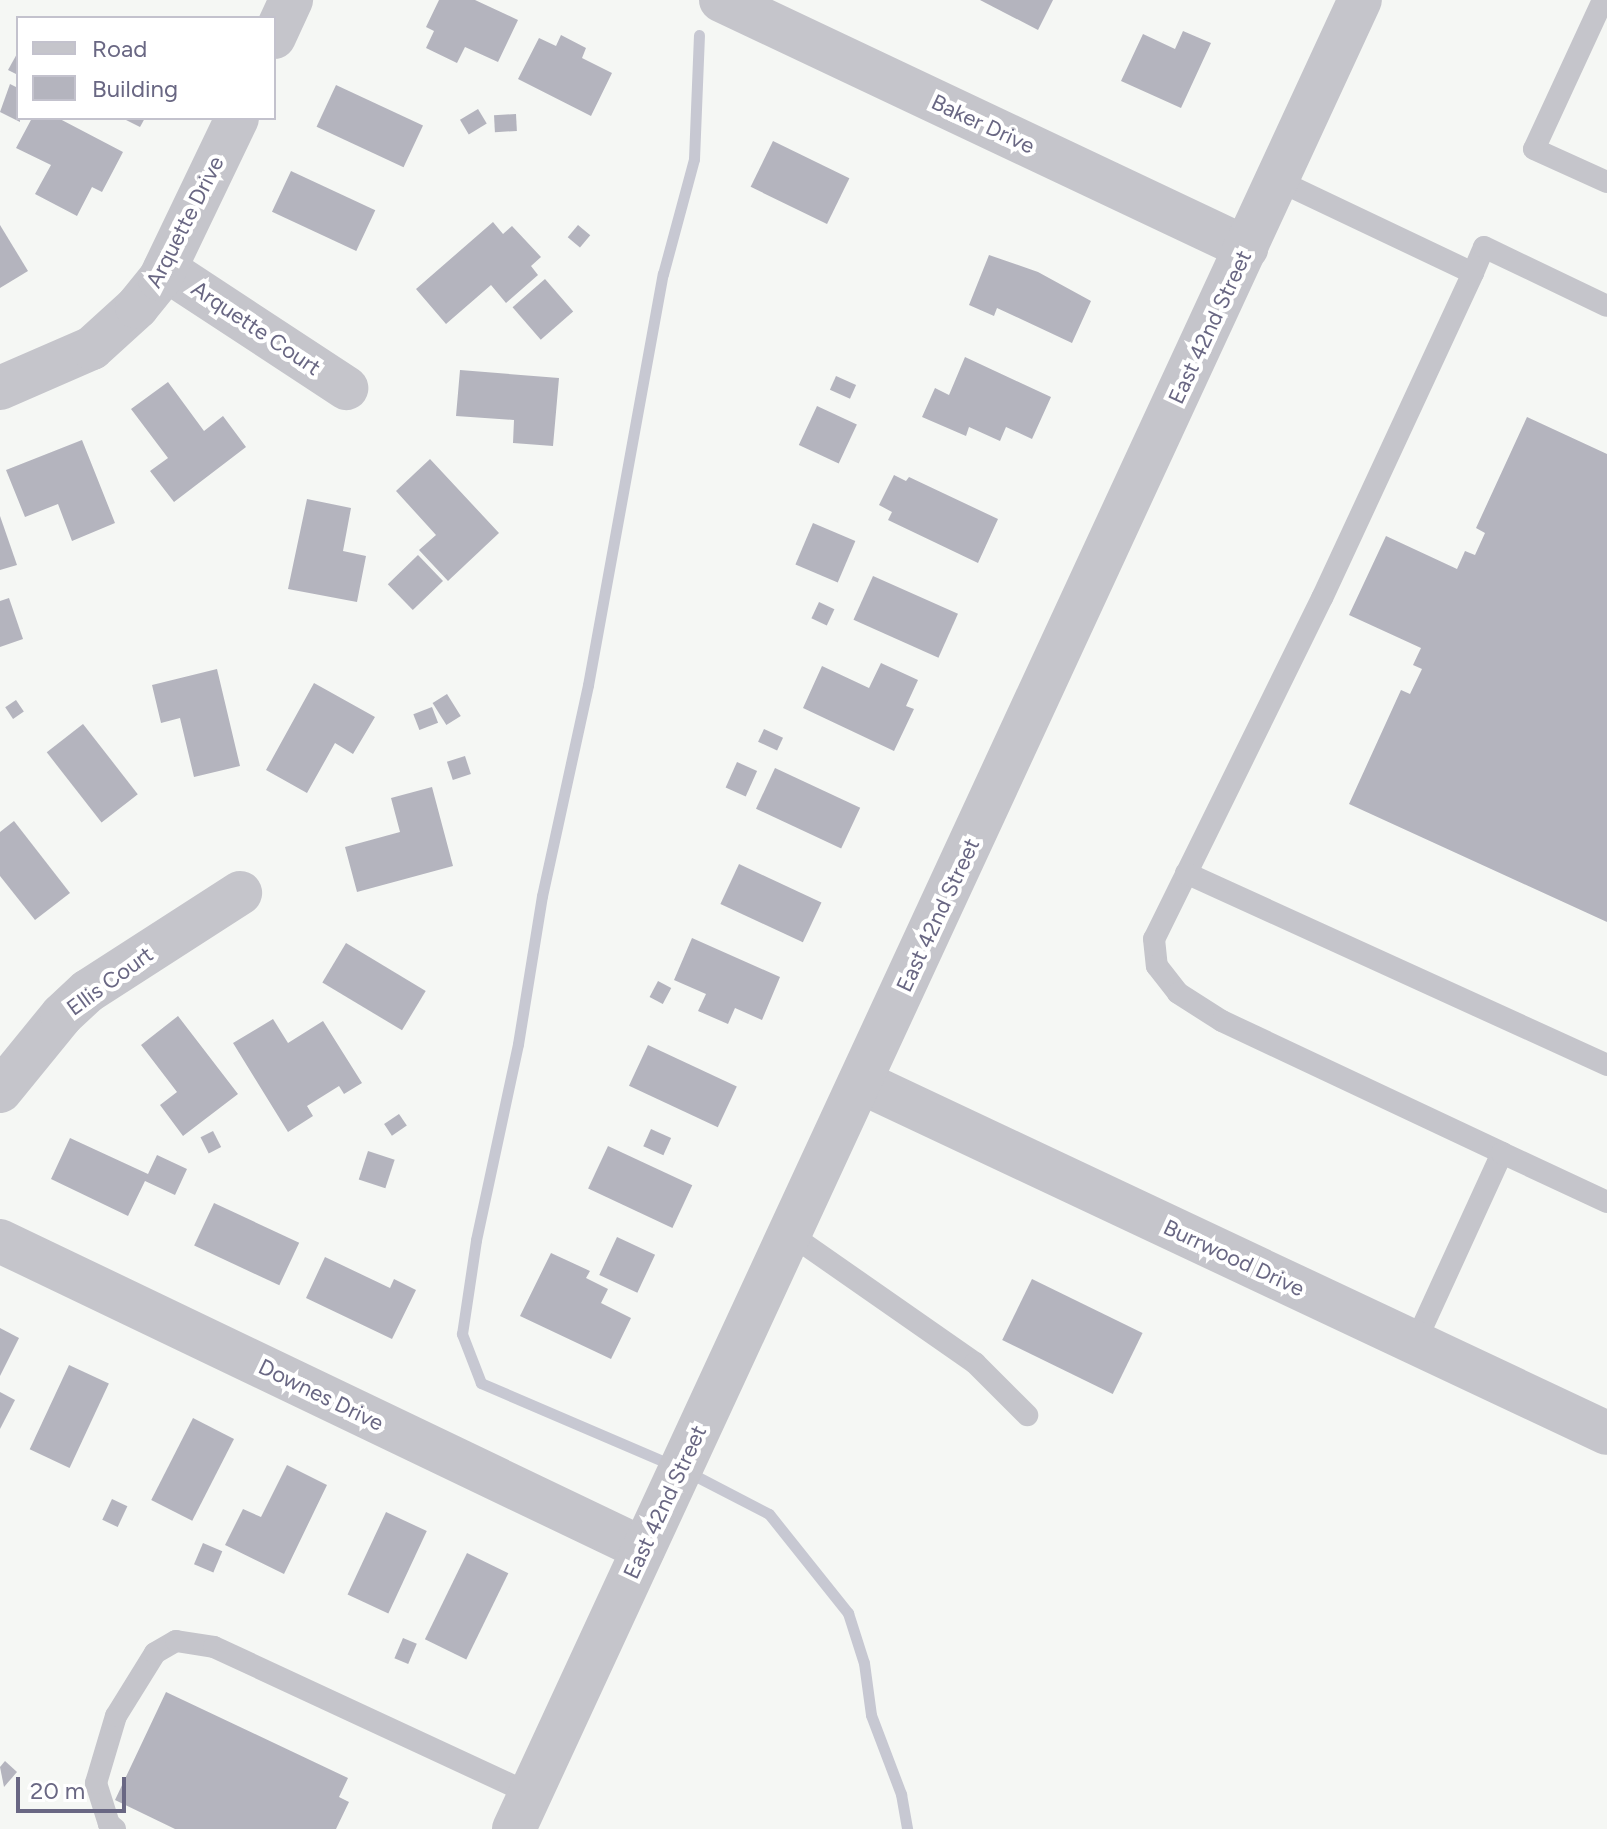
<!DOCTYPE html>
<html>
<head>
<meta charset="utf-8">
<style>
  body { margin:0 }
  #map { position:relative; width:1607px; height:1829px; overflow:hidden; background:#f5f7f4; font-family:Figtree,sans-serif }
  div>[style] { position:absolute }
  .stream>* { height:11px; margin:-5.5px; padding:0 5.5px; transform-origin:5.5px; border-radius:5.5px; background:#c7c8d2 }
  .building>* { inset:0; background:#b4b4be; transform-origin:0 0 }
  .service>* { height:22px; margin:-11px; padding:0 11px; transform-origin:11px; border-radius:11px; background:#c5c5cb }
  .minor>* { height:44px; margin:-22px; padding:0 22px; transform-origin:22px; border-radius:22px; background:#c5c5cb }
  .tertiary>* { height:44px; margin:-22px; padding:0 22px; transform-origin:22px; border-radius:22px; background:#c5c5cb }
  span { translate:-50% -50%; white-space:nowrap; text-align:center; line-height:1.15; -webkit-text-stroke:8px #fff; paint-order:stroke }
  .street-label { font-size:22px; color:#696783 }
  .legend { position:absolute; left:16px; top:16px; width:260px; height:104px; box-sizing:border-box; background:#fff; border:2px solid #c3c2cd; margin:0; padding:10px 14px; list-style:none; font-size:24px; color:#696783 }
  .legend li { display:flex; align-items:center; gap:16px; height:40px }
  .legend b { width:40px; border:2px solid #c3c2cd }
  .scale { position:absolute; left:16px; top:1777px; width:110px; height:36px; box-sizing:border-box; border:4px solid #696783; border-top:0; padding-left:10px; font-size:24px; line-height:28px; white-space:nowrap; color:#696783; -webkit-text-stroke:6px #fff; paint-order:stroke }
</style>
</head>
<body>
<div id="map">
  <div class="stream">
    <div style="left:672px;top:1465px;width:208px;rotate:-156.8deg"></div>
    <div style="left:481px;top:1383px;width:53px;rotate:-111.2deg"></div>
    <div style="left:462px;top:1334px;width:95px;rotate:-81.5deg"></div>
    <div style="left:476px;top:1240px;width:200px;rotate:-77.9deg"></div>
    <div style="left:518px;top:1044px;width:150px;rotate:-80.8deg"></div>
    <div style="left:542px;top:896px;width:216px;rotate:-77.7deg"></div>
    <div style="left:588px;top:685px;width:418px;rotate:-79.7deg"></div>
    <div style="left:663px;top:274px;width:119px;rotate:-74.9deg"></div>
    <div style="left:694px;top:159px;width:124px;rotate:-87.7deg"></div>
    <div style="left:688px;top:1472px;width:91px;rotate:27.4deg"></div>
    <div style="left:769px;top:1514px;width:127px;rotate:51.4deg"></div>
    <div style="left:848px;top:1613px;width:52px;rotate:72.3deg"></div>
    <div style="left:864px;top:1663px;width:52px;rotate:82.3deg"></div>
    <div style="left:871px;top:1715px;width:85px;rotate:69.2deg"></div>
    <div style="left:901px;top:1794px;width:36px;rotate:80deg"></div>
  </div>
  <div class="building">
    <div style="clip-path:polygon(439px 0,475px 0,518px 20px,498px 62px,465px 47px,457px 63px,426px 48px,434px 31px,426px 27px)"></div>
    <div style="clip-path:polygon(980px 0,1053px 0,1038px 30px)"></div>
    <div style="clip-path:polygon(1183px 31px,1211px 43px,1181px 108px,1121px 81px,1143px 34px,1175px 49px)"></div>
    <div style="clip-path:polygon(561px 35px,586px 48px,582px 58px,612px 73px,591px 116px,518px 79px,539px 38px,556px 46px)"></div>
    <div style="clip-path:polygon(18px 52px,18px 75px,8px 70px)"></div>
    <div style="clip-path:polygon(10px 84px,18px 88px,20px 122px,0 112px)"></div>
    <div style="left:336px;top:85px;width:96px;height:46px;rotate:25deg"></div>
    <div style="left:478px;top:109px;width:17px;height:21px;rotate:59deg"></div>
    <div style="left:516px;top:114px;width:17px;height:22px;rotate:87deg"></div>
    <div style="clip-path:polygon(32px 118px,58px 118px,123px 152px,102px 192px,92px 187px,77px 216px,35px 194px,51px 165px,16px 148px)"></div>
    <div style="clip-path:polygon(122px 118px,145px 118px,140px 127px)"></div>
    <div style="left:773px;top:141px;width:85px;height:51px;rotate:26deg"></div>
    <div style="left:291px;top:171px;width:93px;height:45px;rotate:25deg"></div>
    <div style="clip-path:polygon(493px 222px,503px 234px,512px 226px,541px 257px,531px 266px,538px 275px,506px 303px,491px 285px,446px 324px,416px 289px)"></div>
    <div style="clip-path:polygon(0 225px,28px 271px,0 288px)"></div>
    <div style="left:578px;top:225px;width:16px;height:16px;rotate:40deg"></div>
    <div style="clip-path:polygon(989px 255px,1038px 272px,1091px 301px,1072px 343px,997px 308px,994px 316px,969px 305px)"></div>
    <div style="left:545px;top:279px;width:43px;height:43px;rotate:49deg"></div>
    <div style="clip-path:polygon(965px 357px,1051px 397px,1032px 439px,1006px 427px,1000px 441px,969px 427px,966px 436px,922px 417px,935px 388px,949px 395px)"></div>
    <div style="clip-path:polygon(460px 370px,559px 378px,553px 446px,513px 443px,514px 420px,456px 416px)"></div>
    <div style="left:836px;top:376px;width:22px;height:15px;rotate:24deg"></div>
    <div style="clip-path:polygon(168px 382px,204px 431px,223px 416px,246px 447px,174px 502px,150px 471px,168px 458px,131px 409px)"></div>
    <div style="left:817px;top:406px;width:44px;height:43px;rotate:25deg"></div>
    <div style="clip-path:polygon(1527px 417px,1607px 454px,1607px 922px,1349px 804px,1401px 690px,1410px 694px,1422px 669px,1413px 665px,1421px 648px,1349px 615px,1386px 536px,1457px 569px,1465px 551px,1475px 555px,1485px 533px,1476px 528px)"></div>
    <div style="clip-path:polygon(82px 440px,115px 523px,72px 541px,58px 504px,25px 517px,6px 470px)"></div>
    <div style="clip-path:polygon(430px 459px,499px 533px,448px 581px,419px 550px,436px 535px,396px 491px)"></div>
    <div style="clip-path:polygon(894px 475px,906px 481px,909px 477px,998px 519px,978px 563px,888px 520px,892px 512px,879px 505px)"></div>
    <div style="clip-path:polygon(307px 499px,351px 508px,343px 551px,366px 556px,357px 602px,288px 589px)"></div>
    <div style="clip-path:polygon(0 516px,17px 565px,0 570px)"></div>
    <div style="left:813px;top:523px;width:46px;height:45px;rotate:23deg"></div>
    <div style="left:418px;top:555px;width:36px;height:42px;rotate:46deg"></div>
    <div style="left:873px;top:576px;width:93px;height:48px;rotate:24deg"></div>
    <div style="clip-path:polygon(9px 598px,23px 639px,0 647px,0 601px)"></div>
    <div style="left:819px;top:602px;width:17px;height:18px;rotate:25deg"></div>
    <div style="clip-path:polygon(881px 663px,918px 680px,906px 706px,914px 709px,894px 751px,803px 708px,822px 666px,869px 688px)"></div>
    <div style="clip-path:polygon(217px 669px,240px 766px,194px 777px,180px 718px,161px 723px,152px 685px)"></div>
    <div style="clip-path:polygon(314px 683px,375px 717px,353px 754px,335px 743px,307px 793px,266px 770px)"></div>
    <div style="left:447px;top:694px;width:26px;height:17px;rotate:58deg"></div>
    <div style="left:16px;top:700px;width:14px;height:13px;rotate:56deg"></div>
    <div style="left:432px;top:707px;width:17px;height:20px;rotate:69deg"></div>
    <div style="left:83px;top:724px;width:89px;height:46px;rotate:52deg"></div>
    <div style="left:764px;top:729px;width:21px;height:14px;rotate:25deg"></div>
    <div style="left:465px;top:756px;width:19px;height:19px;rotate:72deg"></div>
    <div style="left:737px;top:762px;width:22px;height:28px;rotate:24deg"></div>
    <div style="left:775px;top:768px;width:94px;height:45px;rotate:25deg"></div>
    <div style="clip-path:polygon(432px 787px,453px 866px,357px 892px,345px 847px,400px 832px,391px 798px)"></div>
    <div style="clip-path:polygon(14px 821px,70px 893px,35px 920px,0 876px,0 832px)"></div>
    <div style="left:739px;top:864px;width:91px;height:44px;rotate:25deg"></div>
    <div style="clip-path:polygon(692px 938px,780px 977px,762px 1020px,735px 1008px,728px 1024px,698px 1011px,706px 994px,674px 980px)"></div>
    <div style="left:346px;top:943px;width:93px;height:46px;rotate:31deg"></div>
    <div style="left:658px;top:981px;width:15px;height:18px;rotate:28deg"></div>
    <div style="clip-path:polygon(178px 1016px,238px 1094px,183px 1136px,160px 1105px,177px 1092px,141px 1045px)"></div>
    <div style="clip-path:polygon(273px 1019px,288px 1043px,323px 1021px,362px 1083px,344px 1094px,339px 1086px,307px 1106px,313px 1116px,288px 1132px,233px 1043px)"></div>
    <div style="left:648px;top:1045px;width:98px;height:45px;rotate:25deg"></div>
    <div style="left:399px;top:1114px;width:14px;height:18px;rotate:56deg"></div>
    <div style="left:651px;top:1129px;width:22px;height:19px;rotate:24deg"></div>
    <div style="left:213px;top:1131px;width:18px;height:14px;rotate:63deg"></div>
    <div style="clip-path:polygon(70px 1138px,148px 1174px,157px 1155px,187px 1169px,175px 1195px,145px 1181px,128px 1216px,51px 1179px)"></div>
    <div style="left:608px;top:1146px;width:93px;height:47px;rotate:25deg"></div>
    <div style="left:368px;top:1151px;width:28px;height:30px;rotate:18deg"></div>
    <div style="left:214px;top:1203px;width:94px;height:47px;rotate:25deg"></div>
    <div style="left:617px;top:1237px;width:42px;height:42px;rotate:25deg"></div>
    <div style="clip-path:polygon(551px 1253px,590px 1271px,586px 1278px,608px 1289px,601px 1303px,631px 1318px,611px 1359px,520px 1316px)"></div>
    <div style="clip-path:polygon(325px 1257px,390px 1288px,394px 1279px,416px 1290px,392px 1339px,306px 1298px)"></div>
    <div style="left:1032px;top:1279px;width:123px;height:68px;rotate:26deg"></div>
    <div style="clip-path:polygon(0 1328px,19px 1338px,0 1376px)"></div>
    <div style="left:69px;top:1365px;width:44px;height:93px;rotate:25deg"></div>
    <div style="clip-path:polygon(0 1392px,15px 1400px,0 1429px)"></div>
    <div style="left:193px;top:1418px;width:46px;height:92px;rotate:27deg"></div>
    <div style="clip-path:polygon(287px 1465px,327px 1485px,284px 1574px,225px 1545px,243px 1509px,261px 1517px)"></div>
    <div style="left:112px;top:1499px;width:17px;height:23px;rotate:25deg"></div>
    <div style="left:386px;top:1512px;width:45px;height:91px;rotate:25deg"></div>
    <div style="left:203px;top:1543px;width:21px;height:23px;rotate:23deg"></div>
    <div style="left:467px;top:1553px;width:46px;height:96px;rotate:26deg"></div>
    <div style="left:403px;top:1638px;width:15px;height:22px;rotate:23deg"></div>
    <div style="clip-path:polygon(166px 1692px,348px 1778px,339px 1797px,349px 1802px,336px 1829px,175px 1829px,115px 1800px)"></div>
    <div style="clip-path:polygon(5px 1761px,17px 1772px,4px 1787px,0 1767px)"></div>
  </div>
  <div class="service">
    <div style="left:1603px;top:0;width:164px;rotate:114.8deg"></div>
    <div style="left:1534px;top:149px;width:80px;rotate:24.3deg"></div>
    <div style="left:1277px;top:180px;width:217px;rotate:25.4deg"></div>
    <div style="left:1473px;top:273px;width:358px;rotate:114.9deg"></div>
    <div style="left:1322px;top:598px;width:380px;rotate:116.2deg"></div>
    <div style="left:1154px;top:939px;width:27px;rotate:84deg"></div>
    <div style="left:1157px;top:966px;width:34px;rotate:52deg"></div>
    <div style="left:1178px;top:993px;width:52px;rotate:32.5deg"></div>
    <div style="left:1222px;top:1021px;width:310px;rotate:25.2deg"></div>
    <div style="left:1502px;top:1153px;width:209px;rotate:114.6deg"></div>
    <div style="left:1473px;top:273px;width:28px;rotate:-67deg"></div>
    <div style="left:1484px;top:247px;width:136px;rotate:25.6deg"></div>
    <div style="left:1186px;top:873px;width:463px;rotate:24.5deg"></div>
    <div style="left:1502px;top:1153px;width:116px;rotate:25deg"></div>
    <div style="left:790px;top:1234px;width:226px;rotate:34.9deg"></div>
    <div style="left:975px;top:1363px;width:74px;rotate:45deg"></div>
    <div style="left:115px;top:1829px;width:8px;rotate:-140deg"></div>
    <div style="left:109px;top:1824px;width:43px;rotate:-107.6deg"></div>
    <div style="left:96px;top:1783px;width:70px;rotate:-73.4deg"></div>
    <div style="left:116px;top:1716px;width:74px;rotate:-58.2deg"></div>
    <div style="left:155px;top:1653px;width:24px;rotate:-30deg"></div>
    <div style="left:176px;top:1641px;width:38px;rotate:9deg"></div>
    <div style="left:214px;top:1647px;width:349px;rotate:24.9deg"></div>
  </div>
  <div class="minor">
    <div style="left:721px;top:0;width:581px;rotate:25.29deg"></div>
    <div style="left:274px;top:37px;width:41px;rotate:-65.3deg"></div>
    <div style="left:165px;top:269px;width:217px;rotate:33.3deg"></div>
    <div style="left:0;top:388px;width:100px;rotate:-23.5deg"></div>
    <div style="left:92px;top:348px;width:61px;rotate:-42.3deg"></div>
    <div style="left:137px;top:307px;width:36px;rotate:-51deg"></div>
    <div style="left:160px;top:279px;width:178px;rotate:-64.4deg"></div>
    <div style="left:861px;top:1082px;width:824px;rotate:25.2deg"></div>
    <div style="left:0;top:1091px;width:98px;rotate:-50.8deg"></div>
    <div style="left:62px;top:1015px;width:35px;rotate:-43deg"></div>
    <div style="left:88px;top:991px;width:181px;rotate:-32.8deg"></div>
    <div style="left:0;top:1241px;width:713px;rotate:25.59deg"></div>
  </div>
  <div class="tertiary">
    <div style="left:514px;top:1829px;width:2015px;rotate:-65.18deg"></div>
  </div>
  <div class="street-label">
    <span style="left:983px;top:124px;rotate:25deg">Baker Drive</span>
    <span style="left:185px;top:222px;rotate:-63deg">Arquette Drive</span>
    <span style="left:1210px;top:327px;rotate:-65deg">East 42nd Street</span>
    <span style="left:256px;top:328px;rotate:34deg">Arquette Court</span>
    <span style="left:938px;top:915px;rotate:-65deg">East 42nd Street</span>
    <span style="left:110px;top:981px;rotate:-36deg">Ellis Court</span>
    <span style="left:1234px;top:1258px;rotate:25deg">Burrwood Drive</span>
    <span style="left:321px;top:1395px;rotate:26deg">Downes Drive</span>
    <span style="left:665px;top:1502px;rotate:-65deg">East 42nd Street</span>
  </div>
  <ul class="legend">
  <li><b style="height:10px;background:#c5c5cb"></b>Road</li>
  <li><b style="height:22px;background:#b4b4be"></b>Building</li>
  </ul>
  <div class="scale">20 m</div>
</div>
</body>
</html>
